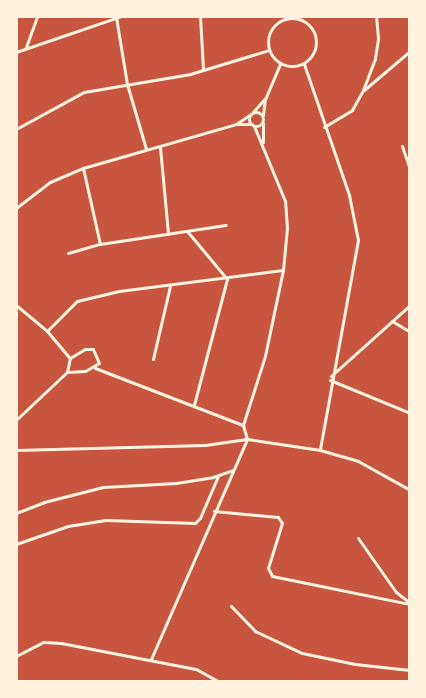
<!DOCTYPE html>
<html>
<head>
<meta charset="utf-8">
<style>
  body { margin:0 }
  #map { position:relative; width:426px; height:698px; overflow:hidden; background:#c8553d; font-family:Arial,sans-serif }
  div>[style] { position:absolute }
  .minor>* { height:3px; margin:-1.5px; padding:0 1.5px; transform-origin:1.5px; border-radius:1.5px; background:#fff3e0 }
  .minor>.ring { margin:-1.5px; padding:0; box-sizing:content-box; background:none; border:3px solid #fff3e0; border-radius:50% }
  span { translate:-50% -50%; white-space:nowrap; text-align:center; line-height:1.15; -webkit-text-stroke:4.5px #fff3e0; paint-order:stroke }
  .frame { position:absolute; inset:0; border:18px solid #fff3e0; pointer-events:none }
</style>
</head>
<body>
<div id="map">
  <div class="minor">
    <div style="left:200px;top:16px;width:54px;rotate:86.8deg"></div>
    <div style="left:116px;top:17px;width:68px;rotate:80.7deg"></div>
    <div style="left:127px;top:84px;width:68px;rotate:73.7deg"></div>
    <div class="ring" style="left:268px;top:18px;width:45px;height:45px"></div>
    <div style="left:26px;top:47px;width:33px;rotate:-70deg"></div>
    <div style="left:16px;top:52px;width:111px;rotate:-18.9deg"></div>
    <div style="left:304px;top:64px;width:139px;rotate:71deg"></div>
    <div style="left:349px;top:195px;width:46px;rotate:78.7deg"></div>
    <div style="left:358px;top:240px;width:213px;rotate:100.3deg"></div>
    <div style="left:364px;top:90px;width:60px;rotate:-40.3deg"></div>
    <div class="ring" style="left:249px;top:112px;width:11px;height:11px"></div>
    <div style="left:253px;top:112px;width:20px;rotate:-49deg"></div>
    <div style="left:266px;top:97px;width:36px;rotate:-67deg"></div>
    <div style="left:263px;top:115px;width:16px;rotate:-83deg"></div>
    <div style="left:236px;top:124px;width:16px"></div>
    <div style="left:324px;top:127px;width:33px;rotate:-31deg"></div>
    <div style="left:352px;top:110px;width:23px;rotate:-61deg"></div>
    <div style="left:363px;top:90px;width:34px;rotate:-69deg"></div>
    <div style="left:375px;top:58px;width:20px;rotate:-81deg"></div>
    <div style="left:378px;top:38px;width:22px;rotate:-95deg"></div>
    <div style="left:16px;top:129px;width:77px;rotate:-28.6deg"></div>
    <div style="left:84px;top:92px;width:108px;rotate:-9.6deg"></div>
    <div style="left:190px;top:74px;width:83px;rotate:-16.9deg"></div>
    <div style="left:263px;top:142px;width:19px;rotate:-90deg"></div>
    <div style="left:402px;top:146px;width:24px;rotate:71deg"></div>
    <div style="left:160px;top:147px;width:87px;rotate:84.7deg"></div>
    <div style="left:83px;top:168px;width:78px;rotate:77.4deg"></div>
    <div style="left:16px;top:208px;width:43px;rotate:-37.4deg"></div>
    <div style="left:50px;top:182px;width:36px;rotate:-23deg"></div>
    <div style="left:83px;top:168px;width:159px;rotate:-16deg"></div>
    <div style="left:236px;top:124px;width:18px;rotate:-34deg"></div>
    <div style="left:187px;top:231px;width:62px;rotate:50.2deg"></div>
    <div style="left:227px;top:279px;width:130px;rotate:104.7deg"></div>
    <div style="left:68px;top:253px;width:33px;rotate:-16deg"></div>
    <div style="left:100px;top:244px;width:127px;rotate:-8.6deg"></div>
    <div style="left:16px;top:305px;width:40px;rotate:40deg"></div>
    <div style="left:47px;top:331px;width:35px;rotate:50deg"></div>
    <div style="left:392px;top:321px;width:21px;rotate:31deg"></div>
    <div style="left:47px;top:331px;width:42px;rotate:-45deg"></div>
    <div style="left:77px;top:301px;width:43px;rotate:-13.4deg"></div>
    <div style="left:119px;top:291px;width:165px;rotate:-7.3deg"></div>
    <div style="left:85px;top:349px;width:8px"></div>
    <div style="left:93px;top:349px;width:15px;rotate:67deg"></div>
    <div style="left:99px;top:363px;width:16px;rotate:150deg"></div>
    <div style="left:85px;top:371px;width:18px;rotate:177deg"></div>
    <div style="left:67px;top:372px;width:14px;rotate:-78deg"></div>
    <div style="left:70px;top:358px;width:17px;rotate:-31deg"></div>
    <div style="left:153px;top:359px;width:75px;rotate:-76.9deg"></div>
    <div style="left:95px;top:368px;width:159px;rotate:21.1deg"></div>
    <div style="left:331px;top:376px;width:106px;rotate:-41.9deg"></div>
    <div style="left:330px;top:380px;width:87px;rotate:22.4deg"></div>
    <div style="left:16px;top:420px;width:70px;rotate:-43.3deg"></div>
    <div style="left:16px;top:450px;width:189px;rotate:-1.5deg"></div>
    <div style="left:205px;top:445px;width:42px;rotate:-8.1deg"></div>
    <div style="left:247px;top:439px;width:74px;rotate:8.6deg"></div>
    <div style="left:320px;top:450px;width:40px;rotate:16deg"></div>
    <div style="left:358px;top:461px;width:60px;rotate:29.1deg"></div>
    <div style="left:214px;top:511px;width:64px;rotate:5.4deg"></div>
    <div style="left:278px;top:517px;width:7px;rotate:56deg"></div>
    <div style="left:282px;top:523px;width:47px;rotate:107.3deg"></div>
    <div style="left:268px;top:568px;width:9px;rotate:63deg"></div>
    <div style="left:272px;top:576px;width:141px;rotate:11.5deg"></div>
    <div style="left:16px;top:513px;width:30px;rotate:-21deg"></div>
    <div style="left:44px;top:502px;width:61px;rotate:-14.3deg"></div>
    <div style="left:103px;top:487px;width:73px;rotate:-3.1deg"></div>
    <div style="left:176px;top:483px;width:37px;rotate:-9deg"></div>
    <div style="left:213px;top:477px;width:21px;rotate:-19deg"></div>
    <div style="left:358px;top:538px;width:66px;rotate:54.9deg"></div>
    <div style="left:396px;top:592px;width:18px;rotate:38deg"></div>
    <div style="left:16px;top:544px;width:55px;rotate:-19.1deg"></div>
    <div style="left:68px;top:526px;width:38px;rotate:-9deg"></div>
    <div style="left:106px;top:520px;width:89px;rotate:1.9deg"></div>
    <div style="left:195px;top:523px;width:7px;rotate:-45deg"></div>
    <div style="left:200px;top:518px;width:46px;rotate:-66.8deg"></div>
    <div style="left:231px;top:606px;width:35px;rotate:46deg"></div>
    <div style="left:255px;top:631px;width:52px;rotate:25.1deg"></div>
    <div style="left:302px;top:653px;width:54px;rotate:11.7deg"></div>
    <div style="left:355px;top:664px;width:55px;rotate:6.2deg"></div>
    <div style="left:16px;top:656px;width:31px;rotate:-27deg"></div>
    <div style="left:44px;top:642px;width:17px;rotate:3deg"></div>
    <div style="left:61px;top:643px;width:137px;rotate:10.9deg"></div>
    <div style="left:196px;top:669px;width:26px;rotate:29deg"></div>
    <div style="left:151px;top:659px;width:240px;rotate:-66.4deg"></div>
    <div style="left:247px;top:439px;width:15px;rotate:-106deg"></div>
    <div style="left:243px;top:425px;width:72px;rotate:-72.3deg"></div>
    <div style="left:265px;top:356px;width:88px;rotate:-78.2deg"></div>
    <div style="left:283px;top:270px;width:42px;rotate:-84.6deg"></div>
    <div style="left:287px;top:228px;width:27px;rotate:-94deg"></div>
    <div style="left:285px;top:201px;width:81px;rotate:-112.5deg"></div>
  </div>
  <div class="frame"></div>
</div>
</body>
</html>
